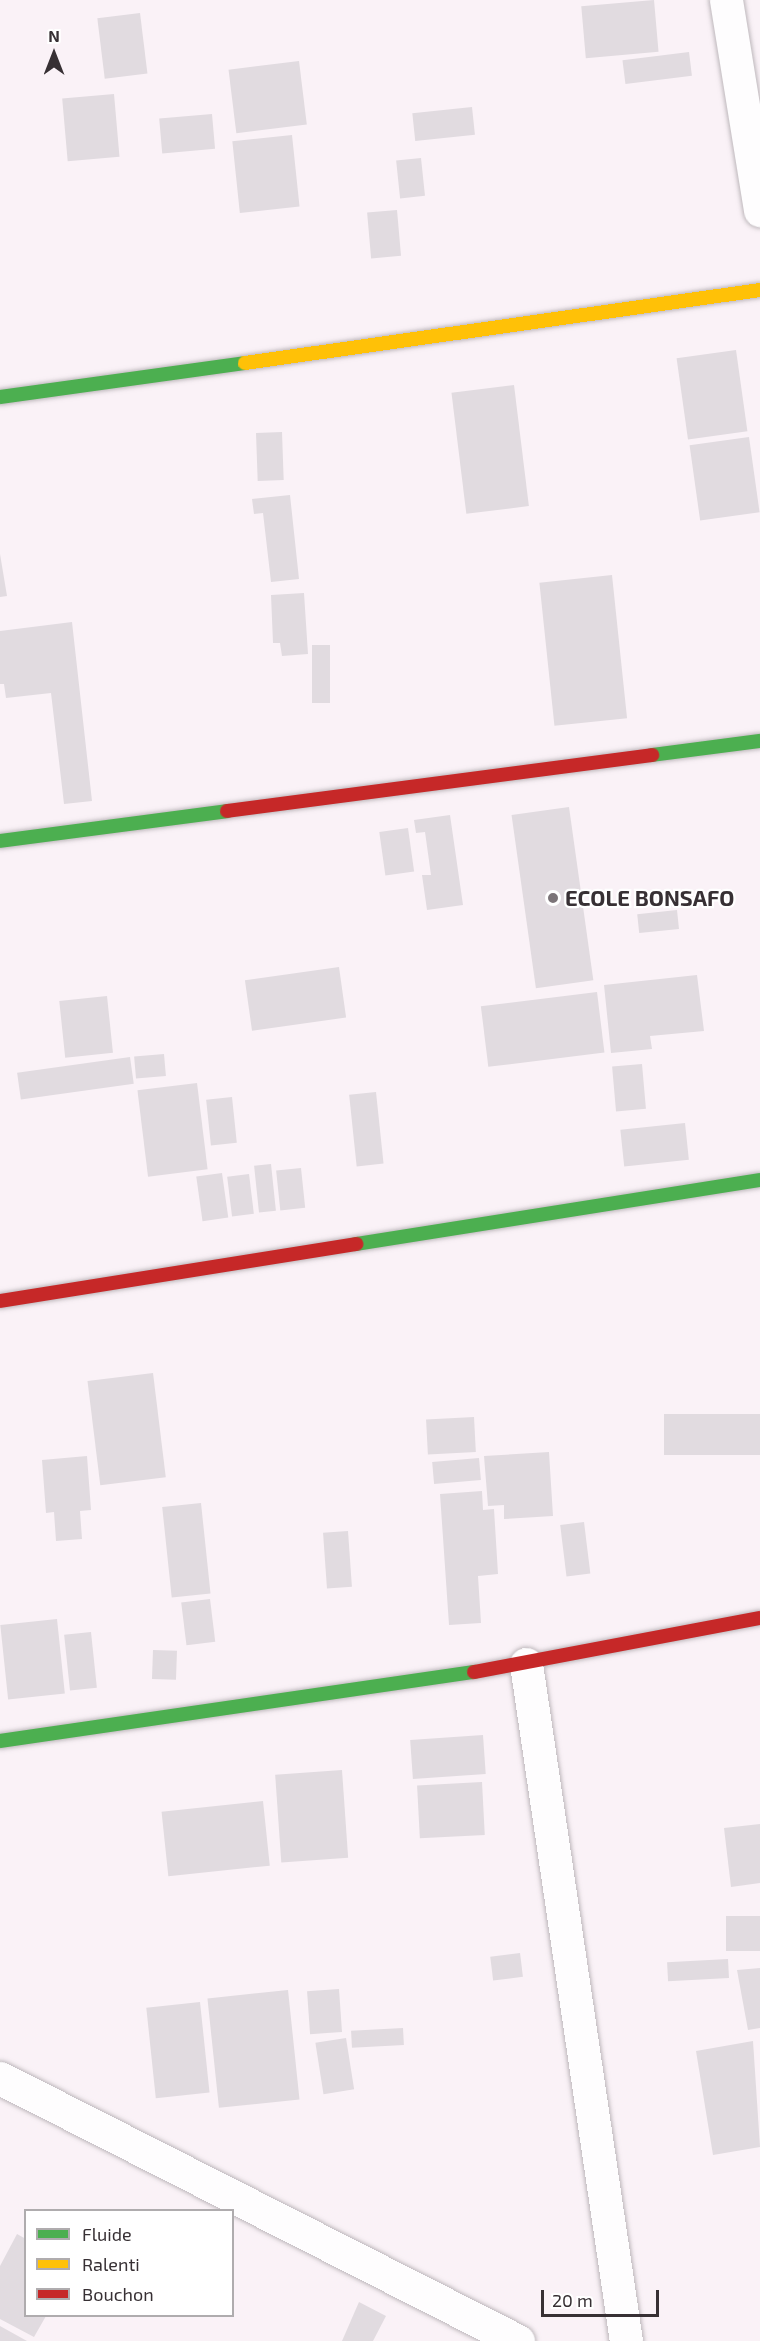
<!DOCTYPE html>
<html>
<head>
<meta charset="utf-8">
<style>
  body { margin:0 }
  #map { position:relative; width:760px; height:2341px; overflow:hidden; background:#faf2f7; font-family:"Exo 2",sans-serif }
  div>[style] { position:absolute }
  .building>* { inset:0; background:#e1dbe0; transform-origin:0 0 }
  .roads { filter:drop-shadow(0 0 2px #beb8bc) drop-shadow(0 0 2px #beb8bc) }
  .street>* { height:33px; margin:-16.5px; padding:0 16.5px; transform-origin:16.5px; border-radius:16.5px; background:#fefdfe }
  .fast>* { height:14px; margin:-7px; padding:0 7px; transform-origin:7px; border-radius:7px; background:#4caf50 }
  .slow>* { height:14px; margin:-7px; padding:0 7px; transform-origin:7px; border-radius:7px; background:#ffc107 }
  .jam>* { height:14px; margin:-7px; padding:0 7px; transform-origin:7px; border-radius:7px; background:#c62828 }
  .dots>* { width:16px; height:16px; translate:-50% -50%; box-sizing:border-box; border:3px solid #fff; border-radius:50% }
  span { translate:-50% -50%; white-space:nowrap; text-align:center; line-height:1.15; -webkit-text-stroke:4.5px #fff; paint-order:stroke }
  .poi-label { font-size:22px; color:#373034; font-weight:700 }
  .left { translate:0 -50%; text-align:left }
  .legend { position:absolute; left:24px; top:2209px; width:210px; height:108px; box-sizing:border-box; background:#fff; border:2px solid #afacae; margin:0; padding:8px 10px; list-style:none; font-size:18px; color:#373034 }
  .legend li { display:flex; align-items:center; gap:12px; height:30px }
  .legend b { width:30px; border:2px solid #afacae }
  .north { position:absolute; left:24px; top:24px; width:60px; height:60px; -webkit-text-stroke:4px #fff; paint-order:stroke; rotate:0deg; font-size:16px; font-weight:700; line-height:24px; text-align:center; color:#373034 }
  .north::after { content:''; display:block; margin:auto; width:21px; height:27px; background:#373034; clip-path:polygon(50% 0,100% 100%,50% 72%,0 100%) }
  .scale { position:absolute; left:541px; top:2290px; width:118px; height:27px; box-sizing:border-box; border:3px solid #373034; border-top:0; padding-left:8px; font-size:18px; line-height:21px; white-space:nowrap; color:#373034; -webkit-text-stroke:4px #fff; paint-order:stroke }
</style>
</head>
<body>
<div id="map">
  <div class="building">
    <div style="left:654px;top:0;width:52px;height:73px;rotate:85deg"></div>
    <div style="left:140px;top:13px;width:61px;height:43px;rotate:83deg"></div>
    <div style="left:689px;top:52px;width:24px;height:67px;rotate:83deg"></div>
    <div style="left:299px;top:61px;width:64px;height:71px;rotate:83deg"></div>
    <div style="left:114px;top:94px;width:63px;height:52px;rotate:85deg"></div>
    <div style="left:472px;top:107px;width:28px;height:60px;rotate:84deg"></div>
    <div style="left:212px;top:114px;width:35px;height:53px;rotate:85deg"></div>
    <div style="left:292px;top:135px;width:72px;height:60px;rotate:84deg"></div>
    <div style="left:421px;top:158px;width:38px;height:25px;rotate:84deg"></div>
    <div style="left:397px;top:210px;width:46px;height:30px;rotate:85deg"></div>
    <div style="left:736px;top:350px;width:82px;height:60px;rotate:82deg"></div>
    <div style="left:514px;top:385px;width:122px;height:63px;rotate:83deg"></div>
    <div style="left:282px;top:432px;width:48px;height:26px;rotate:88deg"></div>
    <div style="left:749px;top:437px;width:76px;height:60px;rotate:82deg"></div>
    <div style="clip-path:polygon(290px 495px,299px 579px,271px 582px,263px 513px,254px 514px,252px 499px)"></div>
    <div style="clip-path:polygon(0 554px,7px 596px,0 597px)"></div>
    <div style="left:612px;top:575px;width:144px;height:73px;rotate:84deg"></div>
    <div style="clip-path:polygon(304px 593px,308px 654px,282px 656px,280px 643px,273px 643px,271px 595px)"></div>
    <div style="clip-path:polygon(72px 622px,92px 801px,64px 804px,51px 693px,6px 698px,4px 684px,0 684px,0 631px)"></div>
    <div style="left:312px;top:645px;width:18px;height:58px"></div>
    <div style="left:569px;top:807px;width:175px;height:58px;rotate:82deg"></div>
    <div style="clip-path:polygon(450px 815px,463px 905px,427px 910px,422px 875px,431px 875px,425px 832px,416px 833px,414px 820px)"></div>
    <div style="left:408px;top:828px;width:44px;height:29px;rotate:82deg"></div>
    <div style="left:677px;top:910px;width:19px;height:40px;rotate:84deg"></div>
    <div style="left:339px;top:967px;width:51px;height:95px;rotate:82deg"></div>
    <div style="clip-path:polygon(697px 975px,704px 1031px,650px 1036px,652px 1049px,611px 1053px,604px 985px)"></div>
    <div style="left:597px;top:992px;width:61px;height:117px;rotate:83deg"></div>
    <div style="left:107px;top:996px;width:57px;height:48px;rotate:84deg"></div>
    <div style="left:164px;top:1054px;width:22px;height:30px;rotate:85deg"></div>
    <div style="left:130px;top:1057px;width:27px;height:114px;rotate:82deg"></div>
    <div style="left:642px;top:1064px;width:45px;height:30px;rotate:85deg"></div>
    <div style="left:197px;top:1083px;width:87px;height:60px;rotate:83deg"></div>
    <div style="left:376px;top:1092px;width:72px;height:27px;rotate:84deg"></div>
    <div style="left:232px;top:1097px;width:46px;height:26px;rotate:84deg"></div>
    <div style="left:685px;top:1123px;width:37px;height:65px;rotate:84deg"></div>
    <div style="left:271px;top:1164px;width:47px;height:17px;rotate:84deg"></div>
    <div style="left:301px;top:1168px;width:40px;height:25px;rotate:84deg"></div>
    <div style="left:222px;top:1173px;width:45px;height:26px;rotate:82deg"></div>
    <div style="left:249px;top:1174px;width:40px;height:22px;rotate:83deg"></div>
    <div style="left:153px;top:1373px;width:105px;height:66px;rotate:83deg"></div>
    <div style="left:760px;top:1414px;width:41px;height:96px;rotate:90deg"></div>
    <div style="left:474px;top:1417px;width:35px;height:48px;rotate:87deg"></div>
    <div style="clip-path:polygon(549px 1452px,553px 1516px,504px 1519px,504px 1505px,488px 1506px,484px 1456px)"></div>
    <div style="clip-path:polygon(87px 1456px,91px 1510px,80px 1511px,82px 1539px,56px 1541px,54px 1512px,46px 1513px,42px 1460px)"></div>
    <div style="left:479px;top:1458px;width:22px;height:47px;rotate:85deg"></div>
    <div style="clip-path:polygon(482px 1491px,483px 1510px,494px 1509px,498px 1574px,478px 1576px,481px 1623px,449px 1625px,440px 1494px)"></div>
    <div style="left:201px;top:1503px;width:91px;height:39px;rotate:84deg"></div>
    <div style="left:584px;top:1522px;width:52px;height:24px;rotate:83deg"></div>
    <div style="left:348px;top:1531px;width:56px;height:25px;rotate:86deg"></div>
    <div style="left:210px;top:1599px;width:43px;height:29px;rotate:83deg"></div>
    <div style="left:57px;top:1619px;width:75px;height:57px;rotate:84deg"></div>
    <div style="left:91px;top:1632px;width:56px;height:27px;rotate:84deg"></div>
    <div style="left:153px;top:1650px;width:24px;height:29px;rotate:2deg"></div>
    <div style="left:483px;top:1735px;width:39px;height:73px;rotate:86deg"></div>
    <div style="left:342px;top:1770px;width:88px;height:67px;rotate:86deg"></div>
    <div style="left:482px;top:1782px;width:53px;height:65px;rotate:87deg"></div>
    <div style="left:263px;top:1801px;width:65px;height:102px;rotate:84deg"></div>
    <div style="clip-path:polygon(760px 1824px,760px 1883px,731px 1887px,724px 1828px)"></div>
    <div style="left:760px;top:1916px;width:35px;height:34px;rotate:90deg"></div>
    <div style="left:520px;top:1953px;width:24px;height:30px;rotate:83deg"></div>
    <div style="left:728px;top:1959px;width:19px;height:61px;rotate:87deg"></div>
    <div style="clip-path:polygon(760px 1968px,760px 2028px,748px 2030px,737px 1970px)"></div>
    <div style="left:339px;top:1989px;width:43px;height:32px;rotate:86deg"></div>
    <div style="left:288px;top:1990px;width:110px;height:81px;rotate:84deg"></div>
    <div style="left:200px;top:2002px;width:91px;height:54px;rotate:84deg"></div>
    <div style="left:403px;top:2028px;width:17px;height:52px;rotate:87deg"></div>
    <div style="left:346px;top:2038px;width:52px;height:31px;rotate:81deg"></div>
    <div style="clip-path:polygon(753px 2041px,760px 2147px,713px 2155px,696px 2051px)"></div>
    <div style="clip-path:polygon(17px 2234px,26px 2239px,26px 2316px,46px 2316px,34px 2337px,0 2319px,0 2266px)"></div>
    <div style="clip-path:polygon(359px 2302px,386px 2316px,373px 2341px,342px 2341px)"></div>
    <div style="clip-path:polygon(0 2326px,27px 2341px,0 2341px)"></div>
  </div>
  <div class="roads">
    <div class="street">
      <div style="left:726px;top:0;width:213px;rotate:80.8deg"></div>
      <div style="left:526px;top:1664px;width:684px;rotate:81.6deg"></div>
      <div style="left:0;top:2078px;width:581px;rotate:26.92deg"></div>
    </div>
    <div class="fast">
      <div style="left:0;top:397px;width:247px;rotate:-7.9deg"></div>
      <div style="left:652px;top:755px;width:109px;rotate:-7.4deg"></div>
      <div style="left:0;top:841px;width:229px;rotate:-7.5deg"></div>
      <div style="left:356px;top:1244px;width:409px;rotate:-9deg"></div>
      <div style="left:0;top:1741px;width:479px;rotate:-8.3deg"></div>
    </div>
    <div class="slow">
      <div style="left:245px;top:363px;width:520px;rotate:-8.07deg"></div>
    </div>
    <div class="jam">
      <div style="left:227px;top:811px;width:429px;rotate:-7.5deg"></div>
      <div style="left:0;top:1301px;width:361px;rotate:-9.1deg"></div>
      <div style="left:474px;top:1672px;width:291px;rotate:-10.7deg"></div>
    </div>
  </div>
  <div class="dots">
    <div style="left:553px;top:898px;background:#7b7478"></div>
  </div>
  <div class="poi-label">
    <span class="left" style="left:565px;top:898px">ECOLE BONSAFO</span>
  </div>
  <ul class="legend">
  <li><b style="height:8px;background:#4caf50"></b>Fluide</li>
  <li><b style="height:8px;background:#ffc107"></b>Ralenti</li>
  <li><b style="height:8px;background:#c62828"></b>Bouchon</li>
  </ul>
  <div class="north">N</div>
  <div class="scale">20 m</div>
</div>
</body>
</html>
